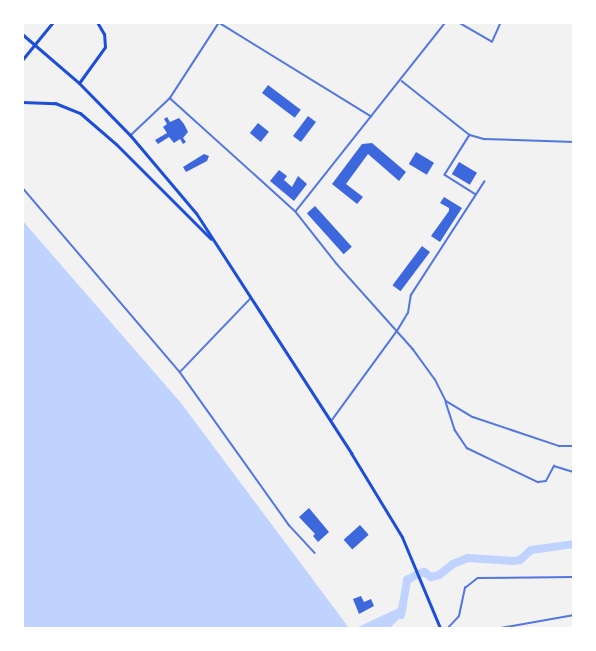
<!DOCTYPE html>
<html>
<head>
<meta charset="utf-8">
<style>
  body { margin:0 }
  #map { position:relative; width:596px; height:651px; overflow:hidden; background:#f2f2f2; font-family:"PT Sans Narrow",sans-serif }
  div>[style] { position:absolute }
  .water>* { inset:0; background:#bfd3fe }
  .river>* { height:8px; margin:-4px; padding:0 4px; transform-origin:4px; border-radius:4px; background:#bfd3fe }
  .building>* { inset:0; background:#3d67dc; transform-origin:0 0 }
  .minor>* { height:1.5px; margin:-0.75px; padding:0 0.75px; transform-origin:0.75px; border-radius:0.75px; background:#5277de }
  .primary>* { height:3px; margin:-1.5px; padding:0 1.5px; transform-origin:1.5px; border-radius:1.5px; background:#1d4ed8 }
  .trunk>* { height:3px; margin:-1.5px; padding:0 1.5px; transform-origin:1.5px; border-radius:1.5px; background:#1d4ed8 }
  span { translate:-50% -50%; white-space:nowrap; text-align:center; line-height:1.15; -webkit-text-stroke:5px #fff; paint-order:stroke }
  .frame { position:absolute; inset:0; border:24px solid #fff; pointer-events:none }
</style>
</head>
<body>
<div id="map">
  <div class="water">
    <div style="clip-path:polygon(22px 220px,181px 403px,349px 628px,23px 628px)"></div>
    <div style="clip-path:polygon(405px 605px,407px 607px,405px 613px,390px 628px,356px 628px)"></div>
  </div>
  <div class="river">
    <div style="left:401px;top:615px;width:36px;rotate:-80deg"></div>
    <div style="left:407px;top:580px;width:10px;rotate:-29deg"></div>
    <div style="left:416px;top:575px;width:9px;rotate:-21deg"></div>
    <div style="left:424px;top:572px;width:9px;rotate:36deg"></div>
    <div style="left:431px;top:577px;width:8px;rotate:-14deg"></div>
    <div style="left:439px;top:575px;width:18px;rotate:-38deg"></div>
    <div style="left:453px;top:564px;width:16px;rotate:-22deg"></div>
    <div style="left:468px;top:558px;width:45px;rotate:3.8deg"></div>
    <div style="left:513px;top:561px;width:7px;rotate:-8deg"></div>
    <div style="left:520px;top:560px;width:15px;rotate:-42deg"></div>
    <div style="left:531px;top:550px;width:43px;rotate:-7.9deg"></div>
  </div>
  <div class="building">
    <div style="left:268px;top:85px;width:41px;height:10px;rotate:37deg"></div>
    <div style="left:308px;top:116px;width:10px;height:25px;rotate:37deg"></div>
    <div style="clip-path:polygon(167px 117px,170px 122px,179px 118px,184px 124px,188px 132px,183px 138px,186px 142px,183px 144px,180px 139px,174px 143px,169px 137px,158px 144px,155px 140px,167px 133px,163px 127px,167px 124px,164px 119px)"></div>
    <div style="left:258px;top:123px;width:14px;height:13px;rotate:39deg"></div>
    <div style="clip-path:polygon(372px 143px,406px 172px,399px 181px,368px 154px,346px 184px,363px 197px,357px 204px,332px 184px,362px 144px)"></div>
    <div style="left:416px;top:152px;width:21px;height:14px;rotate:31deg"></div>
    <div style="clip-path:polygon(204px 154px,209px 156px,207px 161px,186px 172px,183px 167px)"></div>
    <div style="left:459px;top:162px;width:21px;height:14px;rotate:31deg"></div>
    <div style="clip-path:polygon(279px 170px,287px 176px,284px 180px,292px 187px,298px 176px,307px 184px,294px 201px,270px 181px)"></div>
    <div style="clip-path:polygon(444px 197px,462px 208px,440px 242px,431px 236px,449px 211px,449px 208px,440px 203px)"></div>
    <div style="left:315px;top:206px;width:55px;height:11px;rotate:48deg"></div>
    <div style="left:422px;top:246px;width:10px;height:49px;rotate:37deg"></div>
    <div style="clip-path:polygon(309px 508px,329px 532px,318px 542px,313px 536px,315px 534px,299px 517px)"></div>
    <div style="left:360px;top:525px;width:13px;height:22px;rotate:48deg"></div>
    <div style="clip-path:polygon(361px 596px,364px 602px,371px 599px,374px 606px,359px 614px,353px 599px)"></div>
  </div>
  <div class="minor">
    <div style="left:218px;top:22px;width:180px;rotate:31.6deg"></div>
    <div style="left:458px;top:22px;width:39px;rotate:30deg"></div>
    <div style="left:492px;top:42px;width:22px;rotate:-66deg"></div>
    <div style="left:402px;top:81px;width:87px;rotate:38.5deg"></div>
    <div style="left:470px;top:135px;width:15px;rotate:16deg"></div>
    <div style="left:484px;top:139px;width:90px;rotate:1.9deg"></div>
    <div style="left:170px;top:98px;width:170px;rotate:42.1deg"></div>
    <div style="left:296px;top:212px;width:66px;rotate:51.7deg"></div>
    <div style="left:337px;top:264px;width:114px;rotate:48.2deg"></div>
    <div style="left:413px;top:349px;width:37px;rotate:54deg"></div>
    <div style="left:435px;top:379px;width:25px;rotate:63deg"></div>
    <div style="left:446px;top:401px;width:31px;rotate:31deg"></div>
    <div style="left:473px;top:417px;width:91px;rotate:18.6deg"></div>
    <div style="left:559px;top:446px;width:15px"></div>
    <div style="left:131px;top:135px;width:54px;rotate:-43.5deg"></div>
    <div style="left:170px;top:98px;width:88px;rotate:-57deg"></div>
    <div style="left:470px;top:135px;width:47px;rotate:122deg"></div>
    <div style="left:445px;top:175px;width:36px;rotate:32deg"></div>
    <div style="left:22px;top:187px;width:243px;rotate:49.5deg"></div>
    <div style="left:180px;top:372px;width:188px;rotate:54.5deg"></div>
    <div style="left:289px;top:525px;width:38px;rotate:47deg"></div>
    <div style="left:296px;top:211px;width:241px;rotate:-51.6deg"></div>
    <div style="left:181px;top:371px;width:100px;rotate:-46.2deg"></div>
    <div style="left:446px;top:402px;width:29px;rotate:72deg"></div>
    <div style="left:455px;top:430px;width:22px;rotate:56deg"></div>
    <div style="left:467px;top:448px;width:79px;rotate:25.6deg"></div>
    <div style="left:538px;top:482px;width:8px;rotate:-7deg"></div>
    <div style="left:546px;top:481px;width:17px;rotate:-62deg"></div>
    <div style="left:554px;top:466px;width:21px;rotate:17deg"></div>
    <div style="left:332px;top:420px;width:110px;rotate:-53.9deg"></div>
    <div style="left:397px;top:331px;width:21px;rotate:-59deg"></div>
    <div style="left:408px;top:313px;width:18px;rotate:-81deg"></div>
    <div style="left:411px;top:295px;width:135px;rotate:-57.1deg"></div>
    <div style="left:448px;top:628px;width:16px;rotate:-47deg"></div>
    <div style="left:459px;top:616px;width:29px;rotate:-78deg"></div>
    <div style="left:465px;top:588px;width:16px;rotate:-38deg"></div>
    <div style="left:478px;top:578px;width:96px;rotate:-0.6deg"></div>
    <div style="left:501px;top:628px;width:74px;rotate:-10.1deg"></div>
  </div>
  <div class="primary">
    <div style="left:79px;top:83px;width:44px;rotate:-54.2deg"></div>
    <div style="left:105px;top:47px;width:13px;rotate:-94deg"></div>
    <div style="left:104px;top:34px;width:14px;rotate:-120deg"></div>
  </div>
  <div class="trunk">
    <div style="left:22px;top:34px;width:75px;rotate:40.7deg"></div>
    <div style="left:79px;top:83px;width:73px;rotate:45.6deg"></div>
    <div style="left:130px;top:135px;width:102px;rotate:49.8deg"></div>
    <div style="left:196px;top:213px;width:286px;rotate:57.1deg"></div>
    <div style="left:351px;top:453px;width:98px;rotate:58.7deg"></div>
    <div style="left:402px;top:537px;width:99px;rotate:67.3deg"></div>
    <div style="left:22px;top:60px;width:49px;rotate:-50.8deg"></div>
    <div style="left:22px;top:102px;width:33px;rotate:2deg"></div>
    <div style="left:55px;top:103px;width:27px;rotate:22deg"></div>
    <div style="left:80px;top:113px;width:48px;rotate:40.7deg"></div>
    <div style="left:116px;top:144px;width:134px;rotate:45deg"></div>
  </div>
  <div class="frame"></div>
</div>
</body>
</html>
